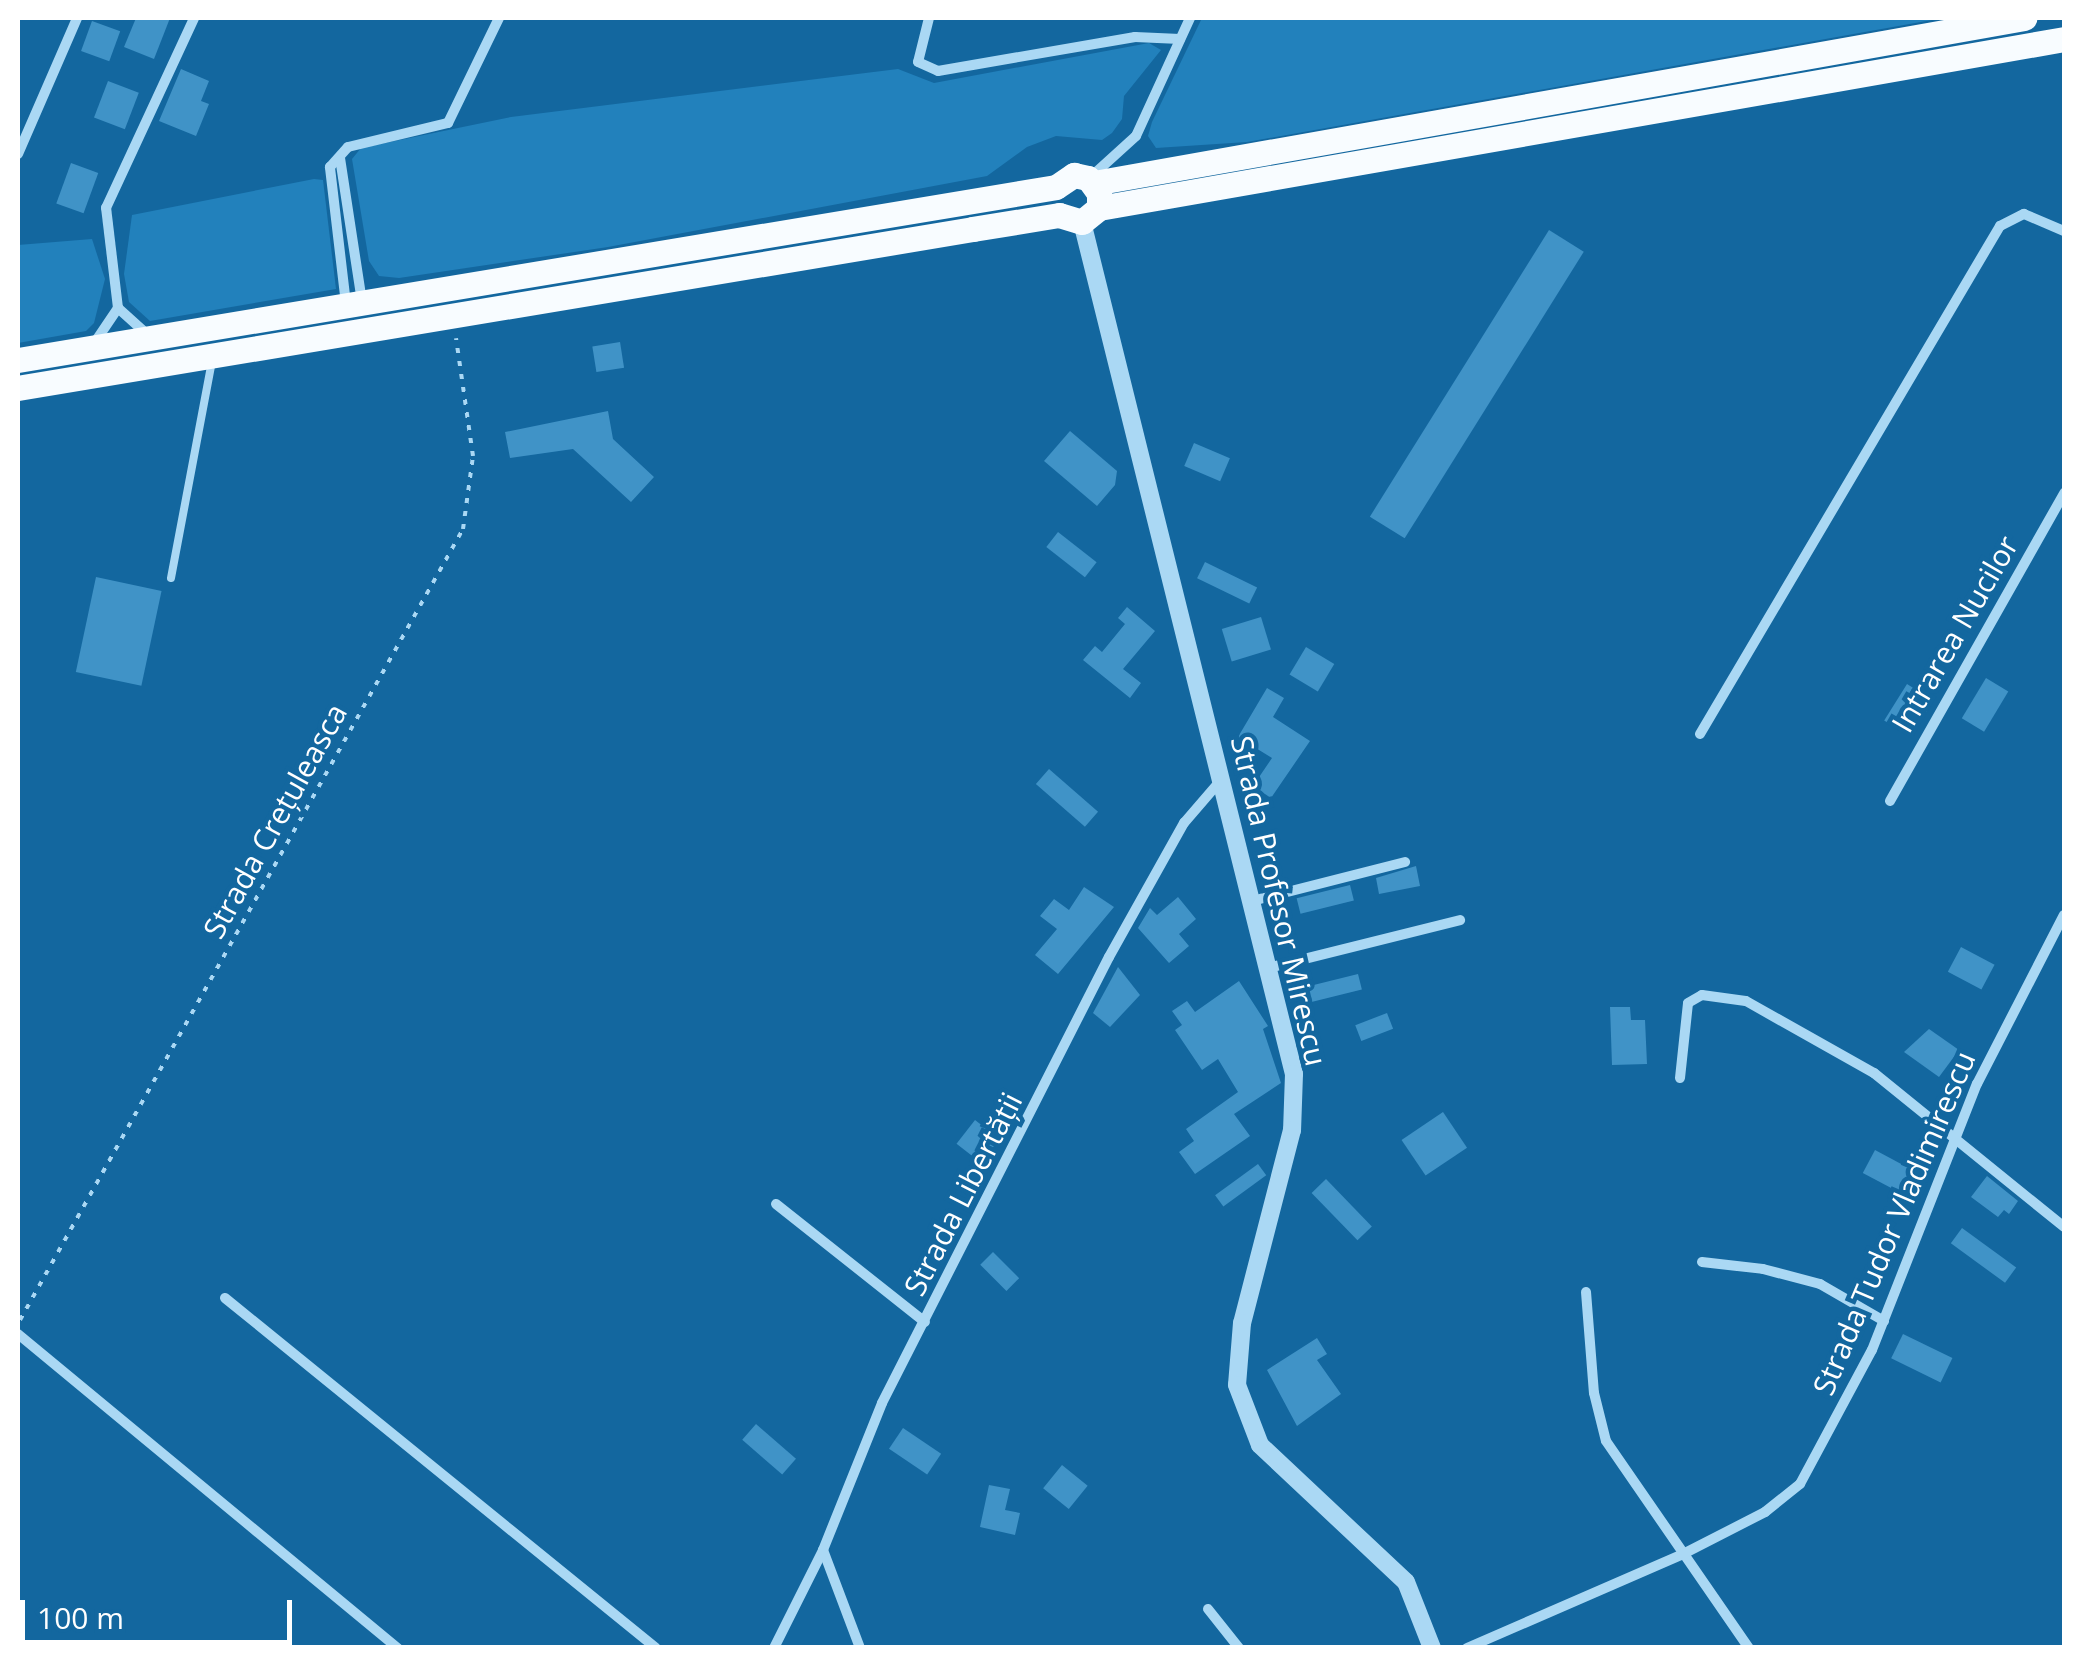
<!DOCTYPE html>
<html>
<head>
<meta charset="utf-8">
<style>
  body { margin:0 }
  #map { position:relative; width:2082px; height:1665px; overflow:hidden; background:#13679f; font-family:"Open Sans",sans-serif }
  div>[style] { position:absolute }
  .green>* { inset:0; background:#2281bc }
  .building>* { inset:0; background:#4093c7; transform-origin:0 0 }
  .path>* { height:4px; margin-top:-2px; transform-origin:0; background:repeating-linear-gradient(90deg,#aad8f4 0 5px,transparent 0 13px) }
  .service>* { height:8px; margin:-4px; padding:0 4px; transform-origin:4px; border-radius:4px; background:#aad8f4 }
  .minor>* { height:10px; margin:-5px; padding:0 5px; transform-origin:5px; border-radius:5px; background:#aad8f4 }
  .tertiary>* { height:18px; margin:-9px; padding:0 9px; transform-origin:9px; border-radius:9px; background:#aad8f4 }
  .primary>* { height:25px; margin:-12.5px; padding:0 12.5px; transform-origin:12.5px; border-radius:12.5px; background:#f8fcff }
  span { translate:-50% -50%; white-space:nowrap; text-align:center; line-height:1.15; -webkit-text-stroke:9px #13679f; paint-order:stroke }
  .street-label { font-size:30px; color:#fff }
  .frame { position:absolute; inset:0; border:20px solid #fff; pointer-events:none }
  .scale { position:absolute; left:20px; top:1600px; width:272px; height:45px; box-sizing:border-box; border:5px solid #fff; border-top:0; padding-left:12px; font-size:30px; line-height:35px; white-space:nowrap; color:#fff; -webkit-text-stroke:8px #13679f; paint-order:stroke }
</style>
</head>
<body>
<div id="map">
  <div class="green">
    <div style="clip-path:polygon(1202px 18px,1943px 18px,1247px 142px,1156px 148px,1148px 136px,1152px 122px)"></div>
    <div style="clip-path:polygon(1149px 43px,1161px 50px,1124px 96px,1122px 119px,1112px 133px,1102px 140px,1056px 136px,1027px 147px,987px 176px,608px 247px,399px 278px,379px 276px,369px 261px,352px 159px,361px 148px,511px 117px,898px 69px,934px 83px)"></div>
    <div style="clip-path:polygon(314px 179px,323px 180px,336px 289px,150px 321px,129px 302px,124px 274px,132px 215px)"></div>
    <div style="clip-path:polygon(92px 239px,105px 279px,94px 323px,86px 331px,18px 343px,18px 245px)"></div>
  </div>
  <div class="building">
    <div style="clip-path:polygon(136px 18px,170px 18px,154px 59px,124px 47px)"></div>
    <div style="left:92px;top:21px;width:30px;height:32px;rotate:20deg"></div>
    <div style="clip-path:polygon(181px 69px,209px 81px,201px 101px,209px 104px,196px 136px,159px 121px)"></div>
    <div style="left:108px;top:81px;width:33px;height:39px;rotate:21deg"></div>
    <div style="left:71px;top:163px;width:29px;height:43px;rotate:20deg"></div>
    <div style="left:1549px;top:230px;width:41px;height:338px;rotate:32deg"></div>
    <div style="left:620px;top:342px;width:26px;height:28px;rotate:81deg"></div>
    <div style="clip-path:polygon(608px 411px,613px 439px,654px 477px,631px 502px,573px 449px,510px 458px,505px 432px)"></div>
    <div style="clip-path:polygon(1070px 431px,1117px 471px,1115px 485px,1097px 506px,1044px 461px)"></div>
    <div style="left:1194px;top:443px;width:39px;height:25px;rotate:23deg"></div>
    <div style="left:1058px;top:532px;width:49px;height:19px;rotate:38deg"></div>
    <div style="left:1205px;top:562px;width:58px;height:18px;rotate:26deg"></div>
    <div style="left:96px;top:577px;width:67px;height:97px;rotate:12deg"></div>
    <div style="clip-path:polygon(1127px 607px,1155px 631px,1123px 669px,1141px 683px,1130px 698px,1083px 660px,1095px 646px,1102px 652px,1125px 624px,1118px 618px)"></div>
    <div style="left:1261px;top:617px;width:34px;height:41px;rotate:73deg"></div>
    <div style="left:1306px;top:647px;width:33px;height:32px;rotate:31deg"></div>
    <div style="left:1986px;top:678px;width:26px;height:47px;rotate:31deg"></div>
    <div style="left:1907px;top:684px;width:31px;height:43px;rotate:32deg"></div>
    <div style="clip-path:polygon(1267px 688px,1284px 698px,1273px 717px,1310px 741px,1271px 798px,1253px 786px,1272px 758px,1238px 737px)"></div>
    <div style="left:1049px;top:769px;width:65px;height:20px;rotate:41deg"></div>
    <div style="clip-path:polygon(1416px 866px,1420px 886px,1379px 894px,1376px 878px)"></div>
    <div style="left:1350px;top:885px;width:16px;height:55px;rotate:76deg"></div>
    <div style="clip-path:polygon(1084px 887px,1114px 907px,1058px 974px,1035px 955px,1057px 929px,1040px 916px,1054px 899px,1069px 910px)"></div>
    <div style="clip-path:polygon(1178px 897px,1196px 919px,1179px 934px,1189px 946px,1169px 963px,1138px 928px,1150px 908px,1157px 915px)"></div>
    <div style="left:1961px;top:947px;width:38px;height:28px;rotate:28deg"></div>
    <div style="clip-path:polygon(1118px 967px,1140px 995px,1110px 1027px,1093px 1013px)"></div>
    <div style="left:1358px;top:974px;width:16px;height:53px;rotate:76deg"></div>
    <div style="clip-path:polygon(1239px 981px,1268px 1026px,1263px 1029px,1281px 1083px,1234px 1114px,1250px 1136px,1195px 1174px,1179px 1152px,1194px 1141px,1186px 1129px,1238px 1092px,1218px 1059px,1202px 1070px,1175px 1030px,1182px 1025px,1172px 1011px,1187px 1001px,1195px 1012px)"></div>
    <div style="clip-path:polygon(1610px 1007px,1630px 1007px,1631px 1020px,1645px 1020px,1647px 1064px,1612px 1065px)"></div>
    <div style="left:1387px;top:1013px;width:17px;height:34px;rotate:69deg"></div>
    <div style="clip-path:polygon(1929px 1029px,1959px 1050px,1939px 1077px,1904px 1052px)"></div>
    <div style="left:1443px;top:1112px;width:43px;height:50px;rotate:56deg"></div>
    <div style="left:975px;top:1120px;width:31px;height:30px;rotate:38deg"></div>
    <div style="left:1875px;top:1150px;width:44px;height:26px;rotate:28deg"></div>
    <div style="left:1258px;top:1164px;width:14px;height:53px;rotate:54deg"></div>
    <div style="clip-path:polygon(1987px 1176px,2018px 1201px,2009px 1214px,2004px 1210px,1998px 1217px,1971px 1197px)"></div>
    <div style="left:1326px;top:1179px;width:66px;height:20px;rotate:46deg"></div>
    <div style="left:1962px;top:1228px;width:67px;height:19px;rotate:36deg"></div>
    <div style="left:993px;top:1252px;width:37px;height:18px;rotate:45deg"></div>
    <div style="left:1903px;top:1334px;width:55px;height:27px;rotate:26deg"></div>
    <div style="clip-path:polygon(1317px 1338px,1327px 1354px,1317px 1360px,1341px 1394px,1297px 1426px,1267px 1370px)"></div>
    <div style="left:756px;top:1424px;width:53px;height:21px;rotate:41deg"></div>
    <div style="left:903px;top:1428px;width:46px;height:25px;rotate:34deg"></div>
    <div style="left:1062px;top:1465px;width:33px;height:30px;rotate:39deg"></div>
    <div style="clip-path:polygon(989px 1485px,1010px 1489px,1005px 1510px,1020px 1513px,1015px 1535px,980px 1527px)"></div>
  </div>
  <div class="path">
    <div style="left:20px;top:1320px;width:907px;rotate:-60.75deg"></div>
    <div style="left:463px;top:529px;width:74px;rotate:-82.2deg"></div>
    <div style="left:473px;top:456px;width:119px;rotate:-98.2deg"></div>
  </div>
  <div class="service">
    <div style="left:171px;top:578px;width:220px;rotate:-79.3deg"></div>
  </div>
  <div class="minor">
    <div style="left:929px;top:18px;width:45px;rotate:104deg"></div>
    <div style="left:918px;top:62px;width:22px;rotate:24deg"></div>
    <div style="left:938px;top:71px;width:200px;rotate:-9.8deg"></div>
    <div style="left:1135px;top:37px;width:45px;rotate:2.5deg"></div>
    <div style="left:18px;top:154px;width:148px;rotate:-66.5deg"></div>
    <div style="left:340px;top:158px;width:145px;rotate:81.3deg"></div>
    <div style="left:1093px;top:175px;width:58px;rotate:-42.2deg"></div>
    <div style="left:1136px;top:136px;width:130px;rotate:-65.4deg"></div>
    <div style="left:346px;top:304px;width:138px;rotate:-96.7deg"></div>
    <div style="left:330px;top:167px;width:27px;rotate:-48deg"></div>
    <div style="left:348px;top:147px;width:103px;rotate:-13.5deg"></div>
    <div style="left:448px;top:123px;width:117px;rotate:-64.1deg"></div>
    <div style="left:118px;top:308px;width:101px;rotate:-96.8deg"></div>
    <div style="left:106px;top:208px;width:209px;rotate:-65.1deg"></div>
    <div style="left:93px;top:345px;width:45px;rotate:-56deg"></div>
    <div style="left:118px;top:308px;width:38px;rotate:42deg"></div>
    <div style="left:1700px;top:734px;width:590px;rotate:-59.44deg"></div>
    <div style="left:2000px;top:226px;width:27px;rotate:-27deg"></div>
    <div style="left:2024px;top:214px;width:43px;rotate:23deg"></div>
    <div style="left:1890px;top:801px;width:354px;rotate:-60.5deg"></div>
    <div style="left:1252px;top:901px;width:158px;rotate:-14.3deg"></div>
    <div style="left:1268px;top:968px;width:198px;rotate:-14deg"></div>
    <div style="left:1680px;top:1078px;width:75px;rotate:-83.9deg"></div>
    <div style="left:1688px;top:1003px;width:16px;rotate:-30deg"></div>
    <div style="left:1702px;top:995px;width:44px;rotate:7.8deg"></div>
    <div style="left:1746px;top:1001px;width:147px;rotate:29.4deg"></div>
    <div style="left:1874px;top:1073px;width:245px;rotate:39deg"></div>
    <div style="left:776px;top:1204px;width:190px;rotate:38.4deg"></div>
    <div style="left:1702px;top:1262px;width:61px;rotate:6.5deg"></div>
    <div style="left:1763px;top:1269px;width:59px;rotate:14.7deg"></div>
    <div style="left:1820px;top:1284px;width:74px;rotate:30deg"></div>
    <div style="left:1586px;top:1292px;width:101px;rotate:85.5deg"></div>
    <div style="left:1594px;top:1393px;width:49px;rotate:76deg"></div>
    <div style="left:1606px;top:1441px;width:252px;rotate:55.4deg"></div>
    <div style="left:225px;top:1298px;width:555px;rotate:39.08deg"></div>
    <div style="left:18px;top:1334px;width:493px;rotate:39.6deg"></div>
    <div style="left:823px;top:1550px;width:105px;rotate:69.3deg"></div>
    <div style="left:1208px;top:1609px;width:50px;rotate:51.5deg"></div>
    <div style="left:774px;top:1648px;width:110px;rotate:-63.4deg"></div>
    <div style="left:823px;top:1550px;width:158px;rotate:-68.1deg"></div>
    <div style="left:882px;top:1403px;width:500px;rotate:-63.03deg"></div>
    <div style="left:1109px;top:957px;width:154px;rotate:-60.8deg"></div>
    <div style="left:1184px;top:823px;width:58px;rotate:-49.2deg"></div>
    <div style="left:1467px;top:1648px;width:238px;rotate:-23.5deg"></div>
    <div style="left:1685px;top:1553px;width:90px;rotate:-27.1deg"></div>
    <div style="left:1765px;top:1512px;width:45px;rotate:-38.7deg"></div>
    <div style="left:1800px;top:1484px;width:152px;rotate:-61.8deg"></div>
    <div style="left:1872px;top:1350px;width:286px;rotate:-68.5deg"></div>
    <div style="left:1977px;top:1084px;width:190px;rotate:-62.8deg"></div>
  </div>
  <div class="tertiary">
    <div style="left:1082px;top:222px;width:878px;rotate:76.03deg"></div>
    <div style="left:1294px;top:1074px;width:56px;rotate:92deg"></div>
    <div style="left:1292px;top:1130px;width:199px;rotate:104.5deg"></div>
    <div style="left:1242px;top:1323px;width:62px;rotate:94.6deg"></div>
    <div style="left:1237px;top:1385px;width:64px;rotate:69deg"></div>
    <div style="left:1260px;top:1445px;width:200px;rotate:43.2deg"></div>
    <div style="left:1406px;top:1582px;width:71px;rotate:68.5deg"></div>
  </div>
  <div class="primary">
    <div style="left:1094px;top:183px;width:945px;rotate:-10.06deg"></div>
    <div style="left:1099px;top:208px;width:980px;rotate:-9.93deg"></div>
    <div style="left:18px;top:360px;width:1052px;rotate:-9.46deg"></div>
    <div style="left:1056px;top:187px;width:22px;rotate:-34deg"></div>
    <div style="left:1074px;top:175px;width:14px;rotate:12deg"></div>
    <div style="left:1088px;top:178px;width:19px;rotate:54deg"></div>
    <div style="left:1099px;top:193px;width:15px;rotate:90deg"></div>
    <div style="left:1099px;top:208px;width:22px;rotate:141deg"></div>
    <div style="left:1082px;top:222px;width:24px;rotate:-163deg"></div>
    <div style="left:1059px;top:215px;width:87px;rotate:170.8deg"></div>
    <div style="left:973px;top:229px;width:968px;rotate:170.55deg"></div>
  </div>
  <div class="street-label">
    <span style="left:1955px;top:634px;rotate:-60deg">Intrarea Nucilor</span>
    <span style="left:275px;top:821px;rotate:-61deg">Strada Crețuleasca</span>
    <span style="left:1279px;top:901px;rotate:77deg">Strada Profesor Mirescu</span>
    <span style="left:963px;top:1194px;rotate:-63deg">Strada Libertății</span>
    <span style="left:1894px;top:1223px;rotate:-67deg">Strada Tudor Vladimirescu</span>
  </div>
  <div class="frame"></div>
  <div class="scale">100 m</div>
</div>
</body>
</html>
